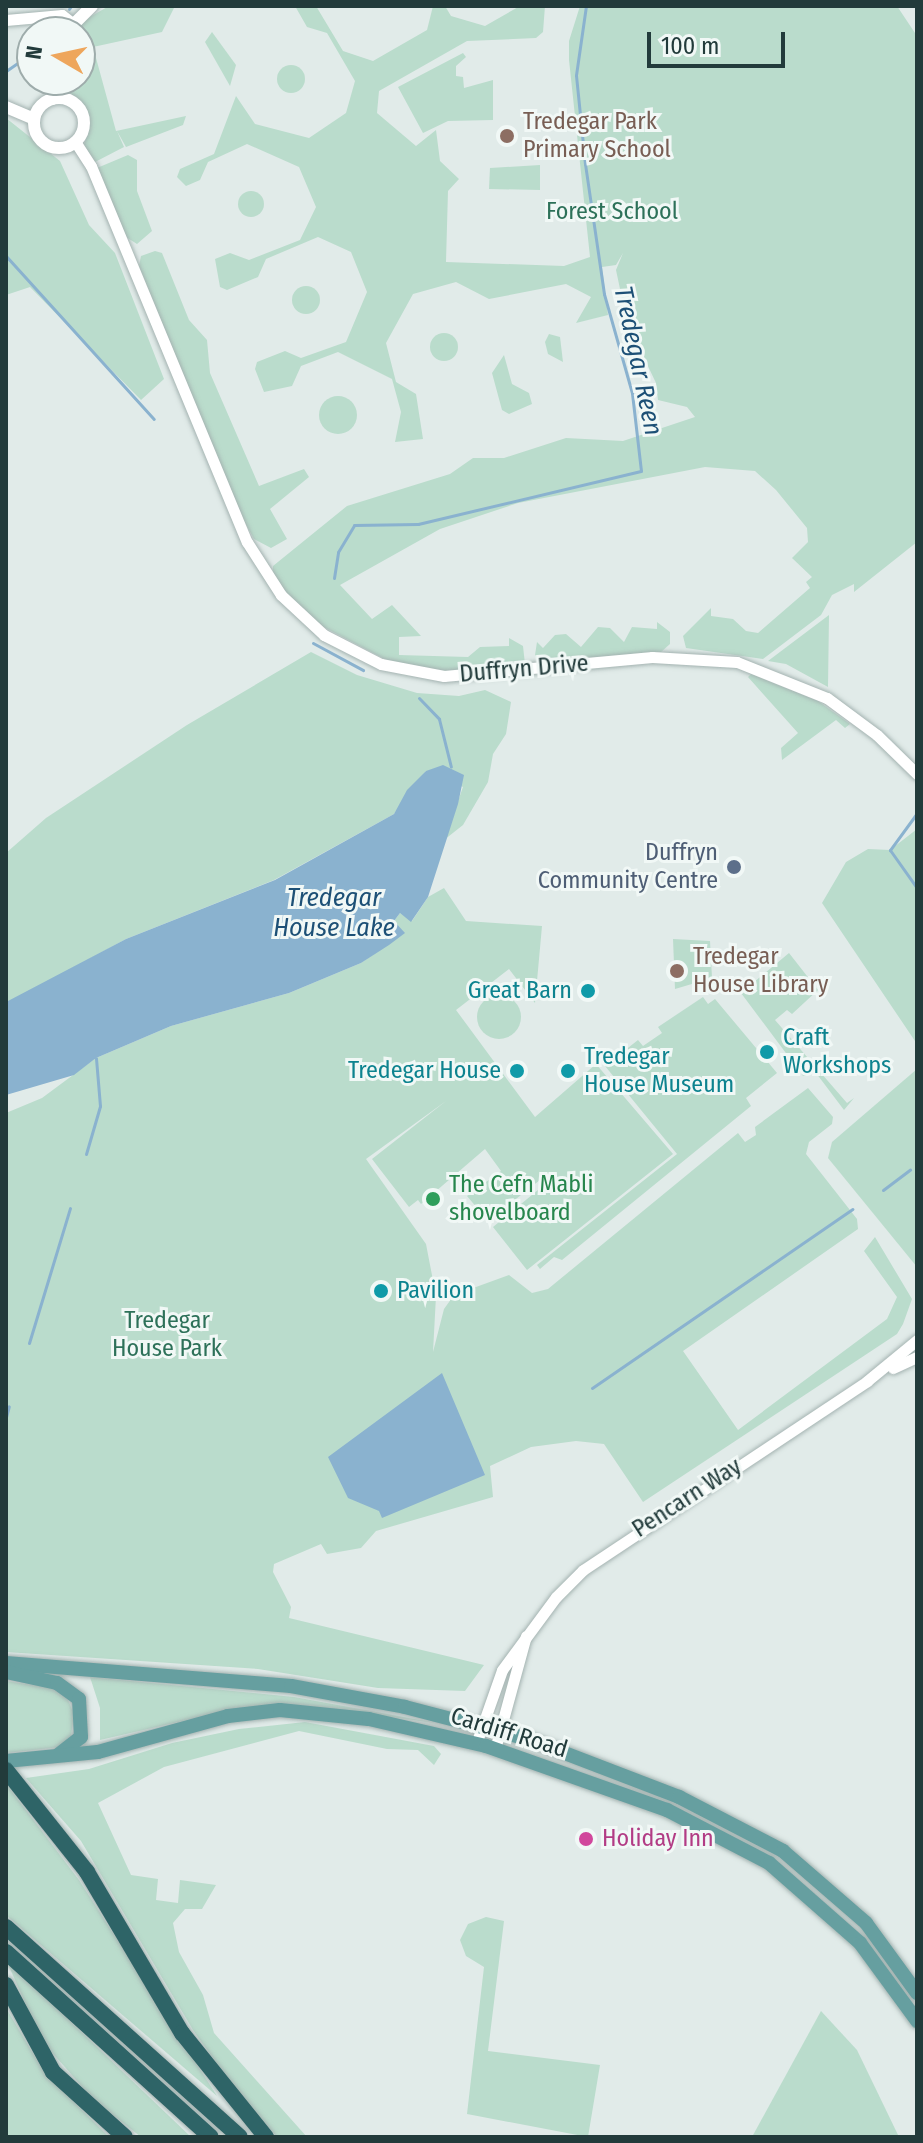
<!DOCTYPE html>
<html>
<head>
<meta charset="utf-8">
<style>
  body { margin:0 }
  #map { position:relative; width:923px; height:2143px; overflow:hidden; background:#e1ebe9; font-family:"Fira Sans Condensed",sans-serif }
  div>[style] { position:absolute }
  .green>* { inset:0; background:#badccc }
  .round { border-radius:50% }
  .water>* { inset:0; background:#8ab2cf }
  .stream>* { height:3px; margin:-1.5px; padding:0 1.5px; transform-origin:1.5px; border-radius:1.5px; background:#8ab2cf }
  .roads { filter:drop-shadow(0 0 2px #a4b3b1) drop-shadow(0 0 2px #a4b3b1) }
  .tertiary>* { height:11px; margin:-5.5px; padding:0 5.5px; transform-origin:5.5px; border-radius:5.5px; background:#fff }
  .secondary>* { height:12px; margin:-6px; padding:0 6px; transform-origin:6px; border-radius:6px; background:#fff }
  .secondary>.ring { margin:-6px; padding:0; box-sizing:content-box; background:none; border:12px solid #fff; border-radius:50% }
  .primary>* { height:14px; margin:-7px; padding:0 7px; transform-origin:7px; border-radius:7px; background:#669fa0 }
  .motorway>* { height:16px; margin:-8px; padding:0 8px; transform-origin:8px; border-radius:8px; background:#2e6467 }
  .dots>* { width:22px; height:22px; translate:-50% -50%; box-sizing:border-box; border:4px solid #f1f8f6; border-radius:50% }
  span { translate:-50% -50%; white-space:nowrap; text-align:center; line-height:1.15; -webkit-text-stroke:6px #f1f8f6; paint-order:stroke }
  .education-label { font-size:24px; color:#785e54 }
  .left { translate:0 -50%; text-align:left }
  .park-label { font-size:24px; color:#2d7159 }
  .street-label { font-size:24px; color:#223b3b }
  .service-label { font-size:24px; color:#4e5e75 }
  .right { translate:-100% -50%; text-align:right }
  .culture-label { font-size:24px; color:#0d838f }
  .leisure-label { font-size:24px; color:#27864d }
  .hotel-label { font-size:24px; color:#b23c85 }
  .water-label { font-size:26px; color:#1d5076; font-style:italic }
  .frame { position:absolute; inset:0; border:8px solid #223b3b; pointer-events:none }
  .north { position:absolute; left:16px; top:16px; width:80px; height:80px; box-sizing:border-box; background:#f1f8f6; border:2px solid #9eacab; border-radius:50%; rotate:279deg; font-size:22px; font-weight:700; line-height:32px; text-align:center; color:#223b3b }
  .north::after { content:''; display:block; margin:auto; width:28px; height:36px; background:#eea65c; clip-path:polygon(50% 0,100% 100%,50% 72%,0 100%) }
  .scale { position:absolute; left:647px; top:32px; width:138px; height:36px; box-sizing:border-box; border:4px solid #223b3b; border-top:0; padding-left:10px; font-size:24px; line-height:28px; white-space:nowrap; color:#223b3b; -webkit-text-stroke:6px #f1f8f6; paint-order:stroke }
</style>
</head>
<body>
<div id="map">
  <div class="green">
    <div style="clip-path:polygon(109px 6px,175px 6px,162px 32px,93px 47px,116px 131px,186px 116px,183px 125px,126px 147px,117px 131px,124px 147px,95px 162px,84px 145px,89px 125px,84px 105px,63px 93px,64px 80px,80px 80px,80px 32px,74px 32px,81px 22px)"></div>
    <div style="clip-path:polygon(295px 6px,316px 6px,343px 51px,373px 61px,427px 30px,433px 6px,445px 6px,451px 16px,485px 26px,520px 6px,545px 6px,543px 32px,536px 38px,467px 41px,379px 91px,377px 113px,416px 146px,436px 130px,440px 161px,459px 179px,448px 191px,446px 262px,564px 266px,590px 257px,569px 60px,569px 41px,580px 6px,897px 6px,917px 36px,917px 542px,854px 592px,854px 584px,832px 595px,821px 615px,763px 659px,686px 648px,683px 636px,711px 608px,711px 616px,733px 619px,746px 631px,758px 633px,810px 588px,806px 582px,812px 577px,792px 558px,808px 542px,807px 528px,776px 490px,755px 471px,705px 467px,518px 503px,440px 529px,340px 585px,372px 619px,392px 605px,421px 636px,399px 637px,399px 655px,468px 657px,480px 647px,509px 646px,509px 638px,523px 646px,525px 664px,463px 673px,396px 665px,318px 624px,286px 593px,273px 575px,273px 566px,347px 506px,450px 474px,473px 458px,504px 458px,566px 438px,623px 441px,695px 417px,687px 407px,658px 400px,656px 383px,627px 322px,616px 270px,623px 253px,616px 265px,602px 267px,608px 315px,576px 323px,591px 297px,566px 284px,489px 299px,456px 282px,413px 294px,386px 343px,396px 382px,416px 394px,423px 439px,395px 442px,401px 412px,392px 379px,338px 352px,301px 366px,292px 386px,264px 392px,255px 369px,257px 362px,285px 351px,301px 358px,346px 342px,367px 292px,351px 252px,318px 237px,266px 259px,258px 277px,227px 290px,220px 287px,215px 259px,230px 253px,249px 260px,300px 240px,316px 207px,299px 167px,247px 144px,208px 162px,200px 180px,186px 186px,177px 177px,180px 169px,214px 154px,236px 96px,255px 124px,309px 138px,346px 113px,355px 81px,327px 33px,307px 27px)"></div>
    <div style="clip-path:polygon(212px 32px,236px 65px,230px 86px,205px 42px)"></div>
    <div style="clip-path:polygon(463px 53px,466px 57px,456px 66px,456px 76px,463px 77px,464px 88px,493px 80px,493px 120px,448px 121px,423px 133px,398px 87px)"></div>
    <div class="round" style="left:277px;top:65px;width:28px;height:28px"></div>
    <div style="clip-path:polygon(6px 118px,60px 161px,89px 225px,115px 253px,164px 379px,141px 400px,30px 287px,6px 295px)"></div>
    <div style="clip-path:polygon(128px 155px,137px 160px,137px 191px,152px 231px,137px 244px,126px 237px,97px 168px)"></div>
    <div style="clip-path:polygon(540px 165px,540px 190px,489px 189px,490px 168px)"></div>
    <div class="round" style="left:238px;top:191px;width:26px;height:26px"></div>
    <div style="clip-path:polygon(155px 251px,162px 253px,189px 320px,207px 340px,210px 373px,259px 486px,304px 469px,309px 477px,270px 509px,287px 539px,271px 548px,254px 539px,238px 510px,139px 266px,141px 256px)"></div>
    <div class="round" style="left:292px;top:286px;width:28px;height:28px"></div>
    <div class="round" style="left:430px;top:333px;width:28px;height:28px"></div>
    <div style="clip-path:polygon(549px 334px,560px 337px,563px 362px,548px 354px,545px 342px)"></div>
    <div style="clip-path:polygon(504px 355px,512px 384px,529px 393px,532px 404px,509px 414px,502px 410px,492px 373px)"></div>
    <div class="round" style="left:319px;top:396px;width:38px;height:38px"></div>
    <div style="clip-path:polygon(829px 615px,828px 687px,786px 664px,768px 661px)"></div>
    <div style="clip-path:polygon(657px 622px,670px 632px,670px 644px,661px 652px,541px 664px,535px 655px,537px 642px,543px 648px,555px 635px,566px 634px,581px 647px,598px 627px,610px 628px,624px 642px,632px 627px,657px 629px)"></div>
    <div style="clip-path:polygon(311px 652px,357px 675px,417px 693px,459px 696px,485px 690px,511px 702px,506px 734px,493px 754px,488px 782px,463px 825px,444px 840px,463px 787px,426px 771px,394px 814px,274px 880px,126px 939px,6px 1004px,6px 853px,46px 818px,187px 725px)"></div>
    <div style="clip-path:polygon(751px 674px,818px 701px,850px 724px,845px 728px,836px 720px,782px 760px,781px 748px,798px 733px,748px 677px)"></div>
    <div style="clip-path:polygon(917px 829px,917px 1044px,822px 903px,846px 862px,868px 849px,890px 850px)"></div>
    <div style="clip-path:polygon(444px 888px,466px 921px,542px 926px,535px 1003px,509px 969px,456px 1010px,535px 1117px,596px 1064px,673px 1154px,527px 1270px,493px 1227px,544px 1185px,540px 1180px,488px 1221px,467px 1196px,501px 1171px,485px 1149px,421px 1204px,418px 1200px,409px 1207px,372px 1159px,446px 1101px,366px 1159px,426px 1244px,436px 1296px,433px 1352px,444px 1309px,454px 1295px,509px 1275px,532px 1293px,548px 1289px,738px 1133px,745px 1142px,756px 1135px,755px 1127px,808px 1088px,833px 1117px,832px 1124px,809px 1142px,806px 1154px,857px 1219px,858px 1229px,683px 1351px,738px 1430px,887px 1319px,897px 1297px,864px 1251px,875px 1237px,912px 1299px,903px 1324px,897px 1334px,643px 1502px,604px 1444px,576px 1441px,531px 1447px,490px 1466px,493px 1497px,376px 1531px,361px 1548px,327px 1554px,321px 1544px,274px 1564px,273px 1572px,291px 1607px,289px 1618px,484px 1665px,465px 1691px,378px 1688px,258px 1669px,6px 1652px,6px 1113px,42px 1098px,96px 1058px,171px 1026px,289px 993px,361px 963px,404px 933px,394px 921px,400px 913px,412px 921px,428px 897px)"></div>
    <div style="clip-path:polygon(673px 939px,710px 941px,712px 978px,675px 989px)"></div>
    <div style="clip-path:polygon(789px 953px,818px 990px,792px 1014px,787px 1010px,775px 1020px,847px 1103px,854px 1098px,844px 1110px,816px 1073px,803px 1076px,741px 993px)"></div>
    <div class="round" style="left:477px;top:995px;width:44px;height:44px"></div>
    <div style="clip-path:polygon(703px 997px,708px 1004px,715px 999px,777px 1073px,746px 1098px,751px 1106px,562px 1260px,554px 1257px,540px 1269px,537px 1265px,677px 1154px,605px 1066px,638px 1040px,643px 1046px,662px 1033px,658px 1027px)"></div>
    <div style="clip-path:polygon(917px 1069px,917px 1267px,828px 1158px,832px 1142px)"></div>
    <div style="clip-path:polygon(90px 1677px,294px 1697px,436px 1723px,300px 1705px,239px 1708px,100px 1740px,100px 1708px)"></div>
    <div style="clip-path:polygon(6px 1681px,53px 1688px,68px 1700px,74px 1714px,71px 1736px,60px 1747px,6px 1753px)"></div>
    <div style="clip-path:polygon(305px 1722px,434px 1746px,441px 1754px,434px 1765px,418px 1750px,387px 1749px,299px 1731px,164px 1767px,98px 1803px,131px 1875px,158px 1879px,156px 1900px,178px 1903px,180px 1880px,216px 1885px,202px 1909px,185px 1909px,173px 1923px,179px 1952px,203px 1995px,214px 2033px,307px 2137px,277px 2137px,242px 2099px,193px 2030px,81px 1841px,26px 1778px,89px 1769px,172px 1743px,239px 1729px)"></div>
    <div style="clip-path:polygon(6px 1784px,79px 1880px,217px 2096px,6px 1915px)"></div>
    <div style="clip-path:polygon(486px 1917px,504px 1921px,488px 2051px,600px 2065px,588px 2137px,467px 2114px,484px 1967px,466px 1956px,460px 1940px,468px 1924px)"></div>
    <div style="clip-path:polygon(8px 1964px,53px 2005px,191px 2137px,141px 2137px,93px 2099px,42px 2041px)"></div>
    <div style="clip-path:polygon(6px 2008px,44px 2072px,109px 2137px,6px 2137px)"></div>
    <div style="clip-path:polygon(821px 2011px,857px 2050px,899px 2137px,752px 2137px)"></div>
  </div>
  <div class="water">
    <div style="clip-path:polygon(443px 765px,464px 775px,458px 804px,428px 897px,411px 922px,400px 913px,394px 921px,405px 933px,389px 945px,361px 963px,289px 993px,171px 1026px,96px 1058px,74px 1075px,6px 1095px,8px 1001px,126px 939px,275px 880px,394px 814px,407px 790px,426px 771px)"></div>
    <div style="clip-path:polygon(442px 1373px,485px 1475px,382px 1518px,379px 1511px,348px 1498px,328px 1457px)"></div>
  </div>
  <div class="stream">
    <div style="left:69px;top:9px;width:4px;rotate:-56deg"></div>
    <div style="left:6px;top:71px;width:32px;rotate:-35deg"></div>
    <div style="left:6px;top:256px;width:220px;rotate:47.8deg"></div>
    <div style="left:334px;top:578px;width:26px;rotate:-81deg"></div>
    <div style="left:338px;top:552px;width:31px;rotate:-59deg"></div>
    <div style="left:354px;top:525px;width:64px;rotate:-0.9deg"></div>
    <div style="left:418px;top:524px;width:229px;rotate:-13.4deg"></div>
    <div style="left:641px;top:471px;width:79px;rotate:-96.6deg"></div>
    <div style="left:632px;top:393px;width:103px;rotate:-105.8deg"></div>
    <div style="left:604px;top:294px;width:131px;rotate:-98.3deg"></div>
    <div style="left:585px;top:164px;width:89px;rotate:-95.8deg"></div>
    <div style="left:576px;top:75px;width:70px;rotate:-81.8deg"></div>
    <div style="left:313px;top:643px;width:57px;rotate:28.4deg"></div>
    <div style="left:419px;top:698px;width:29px;rotate:46deg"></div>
    <div style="left:439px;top:719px;width:49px;rotate:76deg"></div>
    <div style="left:917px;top:813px;width:46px;rotate:126.1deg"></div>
    <div style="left:890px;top:850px;width:47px;rotate:54.6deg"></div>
    <div style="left:86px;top:1154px;width:50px;rotate:-73.7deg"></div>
    <div style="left:100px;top:1106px;width:48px;rotate:-94.8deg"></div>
    <div style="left:883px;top:1190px;width:34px;rotate:-37deg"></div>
    <div style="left:29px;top:1343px;width:141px;rotate:-73.1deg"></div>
    <div style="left:592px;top:1388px;width:316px;rotate:-34.5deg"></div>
    <div style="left:6px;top:1417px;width:11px;rotate:-75deg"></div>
  </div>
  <div class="roads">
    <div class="tertiary">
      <div style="left:6px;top:20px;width:56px;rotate:-5.1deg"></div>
      <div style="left:62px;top:15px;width:11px;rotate:38deg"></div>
      <div style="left:76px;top:143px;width:27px;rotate:57deg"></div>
      <div style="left:91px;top:166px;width:407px;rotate:67.5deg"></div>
      <div style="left:247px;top:542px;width:63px;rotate:57.3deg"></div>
      <div style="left:281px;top:595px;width:59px;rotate:42.9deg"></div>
      <div style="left:324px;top:635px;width:64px;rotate:27deg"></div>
      <div style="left:381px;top:664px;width:64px;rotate:10.8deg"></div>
      <div style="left:444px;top:676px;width:209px;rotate:-5.2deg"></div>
      <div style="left:652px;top:657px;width:85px;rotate:3.4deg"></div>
      <div style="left:737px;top:662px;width:97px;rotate:21.8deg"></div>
      <div style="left:827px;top:698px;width:62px;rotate:36.5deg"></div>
      <div style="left:877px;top:735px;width:56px;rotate:44.3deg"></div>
      <div style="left:893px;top:1368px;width:26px;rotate:-25deg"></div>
      <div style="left:476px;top:1744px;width:78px;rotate:-70.6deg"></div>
      <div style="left:502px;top:1670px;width:91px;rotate:-53.5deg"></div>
      <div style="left:556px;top:1597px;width:38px;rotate:-45deg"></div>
      <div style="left:583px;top:1570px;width:341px;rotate:-33.6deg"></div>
      <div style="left:867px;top:1381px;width:65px;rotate:-39.4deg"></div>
      <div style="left:495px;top:1749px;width:117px;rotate:-74.7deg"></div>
    </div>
    <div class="secondary">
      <div style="left:66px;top:32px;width:37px;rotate:-45deg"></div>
      <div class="ring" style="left:34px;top:98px;width:38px;height:38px"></div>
      <div style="left:53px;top:99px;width:19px;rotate:-81deg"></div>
      <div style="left:6px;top:107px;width:30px;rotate:23deg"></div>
    </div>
    <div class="primary">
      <div style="left:6px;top:1663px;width:286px;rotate:4.6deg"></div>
      <div style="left:291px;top:1686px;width:116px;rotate:10.4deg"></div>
      <div style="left:405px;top:1707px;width:127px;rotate:14.6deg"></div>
      <div style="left:528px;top:1739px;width:162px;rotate:21deg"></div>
      <div style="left:679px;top:1797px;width:117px;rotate:27.4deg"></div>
      <div style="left:783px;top:1851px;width:110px;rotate:40.9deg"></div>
      <div style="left:866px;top:1923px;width:87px;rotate:53.9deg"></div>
      <div style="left:6px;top:1672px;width:52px;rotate:12.2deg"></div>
      <div style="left:57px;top:1683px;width:27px;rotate:36deg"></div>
      <div style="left:79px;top:1699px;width:38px;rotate:87deg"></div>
      <div style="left:81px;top:1737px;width:28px;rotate:142deg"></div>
      <div style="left:6px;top:1761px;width:92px;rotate:-5.6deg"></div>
      <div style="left:98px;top:1752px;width:135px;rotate:-15.5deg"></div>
      <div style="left:228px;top:1716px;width:52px;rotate:-6.6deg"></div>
      <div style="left:280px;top:1710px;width:89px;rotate:5.8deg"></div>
      <div style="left:369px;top:1719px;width:120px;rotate:13deg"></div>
      <div style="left:486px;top:1746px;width:192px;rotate:19.5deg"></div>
      <div style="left:667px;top:1810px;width:115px;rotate:27.5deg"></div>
      <div style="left:769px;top:1863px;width:121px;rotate:41.3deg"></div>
      <div style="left:860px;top:1943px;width:97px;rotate:53.8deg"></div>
    </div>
    <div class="motorway">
      <div style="left:6px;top:1770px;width:130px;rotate:51.5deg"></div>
      <div style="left:87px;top:1872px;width:187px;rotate:59.5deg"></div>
      <div style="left:182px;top:2033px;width:134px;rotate:51.1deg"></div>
      <div style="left:6px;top:1927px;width:314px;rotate:41.9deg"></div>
      <div style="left:6px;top:1952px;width:276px;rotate:42.1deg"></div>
      <div style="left:6px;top:1985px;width:99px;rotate:61.6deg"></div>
      <div style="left:53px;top:2072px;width:97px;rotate:42.1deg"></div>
    </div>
  </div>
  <div class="dots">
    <div style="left:507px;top:136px;background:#8d6e63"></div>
    <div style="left:734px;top:867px;background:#5c6f8a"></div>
    <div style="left:677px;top:971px;background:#8d6e63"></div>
    <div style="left:588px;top:991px;background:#0f9aa8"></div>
    <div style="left:767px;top:1052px;background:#0f9aa8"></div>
    <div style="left:517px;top:1071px;background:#0f9aa8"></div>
    <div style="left:568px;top:1071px;background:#0f9aa8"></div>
    <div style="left:433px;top:1199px;background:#2e9e5b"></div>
    <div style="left:381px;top:1291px;background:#0f9aa8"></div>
    <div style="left:586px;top:1839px;background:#d1479c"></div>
  </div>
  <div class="education-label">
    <span class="left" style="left:523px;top:136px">Tredegar Park<br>Primary School</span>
    <span class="left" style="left:693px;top:971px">Tredegar<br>House Library</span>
  </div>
  <div class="park-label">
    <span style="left:612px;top:212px">Forest School</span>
    <span style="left:167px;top:1335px">Tredegar<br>House Park</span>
  </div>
  <div class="street-label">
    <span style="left:524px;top:669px;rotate:-5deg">Duffryn Drive</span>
    <span style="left:687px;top:1498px;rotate:-33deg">Pencarn Way</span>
    <span style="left:509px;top:1733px;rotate:17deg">Cardiff Road</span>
  </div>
  <div class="service-label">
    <span class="right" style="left:718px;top:867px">Duffryn<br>Community Centre</span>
  </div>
  <div class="culture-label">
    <span class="right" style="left:572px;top:991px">Great Barn</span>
    <span class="left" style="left:783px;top:1052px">Craft<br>Workshops</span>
    <span class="left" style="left:584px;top:1071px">Tredegar<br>House Museum</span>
    <span class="right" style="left:501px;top:1071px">Tredegar House</span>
    <span class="left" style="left:397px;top:1291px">Pavilion</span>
  </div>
  <div class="leisure-label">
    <span class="left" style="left:449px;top:1199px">The Cefn Mabli<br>shovelboard</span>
  </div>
  <div class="hotel-label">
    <span class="left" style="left:602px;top:1839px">Holiday Inn</span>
  </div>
  <div class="water-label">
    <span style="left:638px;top:361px;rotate:78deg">Tredegar Reen</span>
    <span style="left:334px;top:913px">Tredegar<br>House Lake</span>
  </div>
  <div class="frame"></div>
  <div class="north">N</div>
  <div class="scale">100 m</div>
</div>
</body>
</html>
